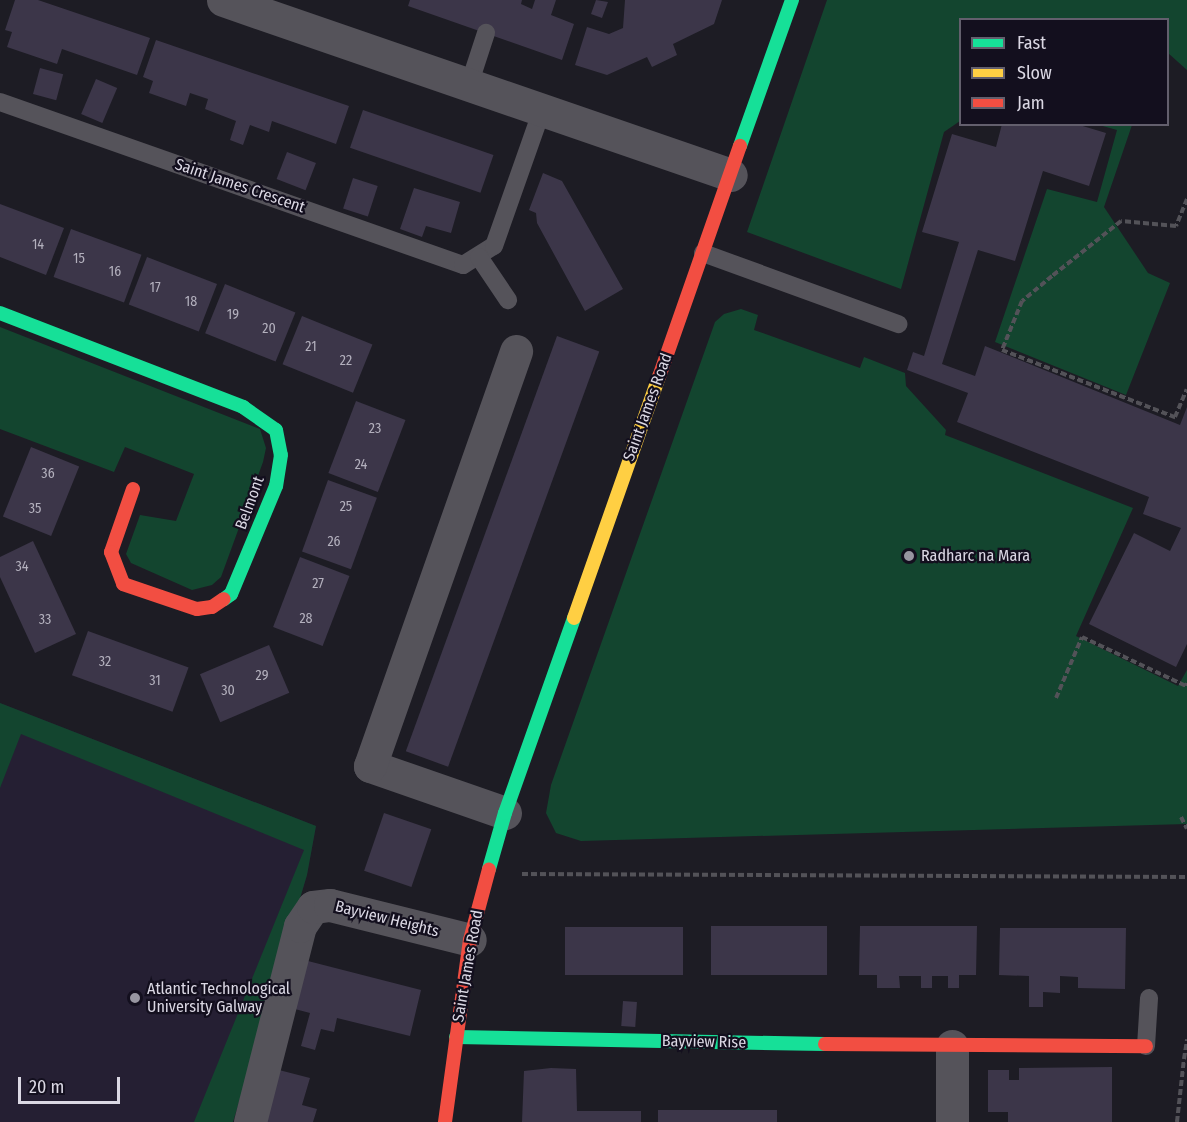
<!DOCTYPE html>
<html>
<head>
<meta charset="utf-8">
<style>
  body { margin:0 }
  #map { position:relative; width:1187px; height:1122px; overflow:hidden; background:#1d1c24; font-family:"Fira Sans Condensed",sans-serif }
  div>[style] { position:absolute }
  .built>* { inset:0; background:#251f33 }
  .green>* { inset:0; background:#13452f }
  .building>* { inset:0; background:#3c3649; transform-origin:0 0 }
  .path>* { height:4px; margin-top:-2px; transform-origin:0; background:repeating-linear-gradient(90deg,#535258 0 6px,transparent 0 9px) }
  .lane>* { height:18px; margin:-9px; padding:0 9px; transform-origin:9px; border-radius:9px; background:#55535a }
  .street>* { height:33px; margin:-16.5px; padding:0 16.5px; transform-origin:16.5px; border-radius:16.5px; background:#55535a }
  .fast>* { height:14px; margin:-7px; padding:0 7px; transform-origin:7px; border-radius:7px; background:#16e098 }
  .slow>* { height:14px; margin:-7px; padding:0 7px; transform-origin:7px; border-radius:7px; background:#ffcf43 }
  .jam>* { height:14px; margin:-7px; padding:0 7px; transform-origin:7px; border-radius:7px; background:#f24e42 }
  .dots>* { width:16px; height:16px; translate:-50% -50%; box-sizing:border-box; border:3px solid #130f1e; border-radius:50% }
  span { translate:-50% -50%; white-space:nowrap; text-align:center; line-height:1.15; -webkit-text-stroke:4.5px #130f1e; paint-order:stroke }
  .number-label { font-size:14px; color:#b3b0bd }
  .number-label span { -webkit-text-stroke-width:0 }
  .street-label { font-size:16px; color:#dbd8e4 }
  .poi-label { font-size:16px; color:#dbd8e4 }
  .left { translate:0 -50%; text-align:left }
  .legend { position:absolute; left:959px; top:18px; width:210px; height:108px; box-sizing:border-box; background:#130f1e; border:2px solid #635f6d; margin:0; padding:8px 10px; list-style:none; font-size:18px; color:#dbd8e4 }
  .legend li { display:flex; align-items:center; gap:12px; height:30px }
  .legend b { width:30px; border:2px solid #635f6d }
  .scale { position:absolute; left:18px; top:1077px; width:102px; height:27px; box-sizing:border-box; border:3px solid #dbd8e4; border-top:0; padding-left:8px; font-size:18px; line-height:21px; white-space:nowrap; color:#dbd8e4; -webkit-text-stroke:4px #130f1e; paint-order:stroke }
</style>
</head>
<body>
<div id="map">
  <div class="built">
    <div style="clip-path:polygon(0 703px,316px 826px,307px 875px,233px 1122px,0 1122px)"></div>
  </div>
  <div class="green">
    <div style="clip-path:polygon(827px 0,1187px 0,1187px 70px,1168px 53px,1168px 20px,960px 20px,960px 121px,944px 132px,901px 289px,747px 232px)"></div>
    <div style="clip-path:polygon(1099px 125px,1132px 125px,1104px 207px,1148px 273px,1170px 283px,1126px 395px,995px 342px,1047px 189px,1097px 202px,1117px 130px)"></div>
    <div style="clip-path:polygon(741px 309px,758px 315px,754px 330px,860px 368px,864px 357px,905px 373px,906px 386px,946px 430px,945px 435px,1133px 508px,1076px 636px,1178px 686px,1187px 670px,1187px 824px,581px 841px,556px 833px,546px 813px,551px 785px,715px 322px,724px 314px)"></div>
    <div style="clip-path:polygon(0 327px,260px 429px,266px 448px,263px 462px,221px 577px,212px 585px,192px 590px,131px 563px,126px 554px,140px 515px,176px 521px,194px 474px,125px 447px,114px 472px,0 429px)"></div>
    <div style="clip-path:polygon(0 703px,316px 826px,307px 875px,233px 1122px,194px 1122px,304px 850px,21px 734px,0 788px)"></div>
  </div>
  <div class="building">
    <div style="clip-path:polygon(15px 0,38px 0,150px 38px,137px 75px,62px 49px,57px 64px,7px 47px,12px 32px,5px 30px)"></div>
    <div style="clip-path:polygon(410px 0,522px 0,521px 4px,532px 9px,535px 0,556px 0,551px 15px,574px 24px,562px 60px,408px 6px)"></div>
    <div style="clip-path:polygon(596px 0,608px 2px,602px 18px,591px 14px)"></div>
    <div style="clip-path:polygon(625px 0,722px 0,714px 24px,673px 44px,677px 55px,652px 67px,647px 57px,607px 75px,575px 65px,587px 27px,609px 34px,623px 28px)"></div>
    <div style="clip-path:polygon(156px 40px,349px 106px,336px 144px,272px 121px,269px 132px,250px 125px,243px 145px,230px 140px,236px 121px,205px 109px,208px 99px,190px 93px,186px 106px,149px 93px,153px 81px,143px 77px)"></div>
    <div style="left:40px;top:68px;width:24px;height:27px;rotate:15deg"></div>
    <div style="left:96px;top:79px;width:23px;height:38px;rotate:23deg"></div>
    <div style="left:363px;top:110px;width:138px;height:40px;rotate:19deg"></div>
    <div style="clip-path:polygon(1002px 124px,1076px 124px,1106px 133px,1089px 186px,1043px 171px,1015px 261px,978px 250px,942px 364px,975px 376px,985px 346px,1180px 425px,1187px 407px,1187px 644px,1176px 667px,1089px 624px,1134px 533px,1170px 551px,1181px 528px,1143px 514px,1149px 497px,957px 422px,968px 393px,907px 370px,913px 352px,924px 356px,959px 242px,922px 232px,952px 134px,996px 147px)"></div>
    <div style="left:287px;top:152px;width:31px;height:29px;rotate:21deg"></div>
    <div style="clip-path:polygon(543px 173px,562px 181px,623px 289px,585px 311px,537px 223px,536px 213px,529px 210px)"></div>
    <div style="left:353px;top:178px;width:26px;height:32px;rotate:18deg"></div>
    <div style="clip-path:polygon(414px 188px,460px 202px,451px 233px,426px 226px,422px 237px,400px 229px)"></div>
    <div style="clip-path:polygon(0 204px,64px 228px,46px 275px,0 257px)"></div>
    <div style="left:71px;top:229px;width:75px;height:51px;rotate:20deg"></div>
    <div style="left:147px;top:257px;width:75px;height:51px;rotate:21deg"></div>
    <div style="left:225px;top:284px;width:76px;height:53px;rotate:22deg"></div>
    <div style="left:302px;top:316px;width:76px;height:52px;rotate:22deg"></div>
    <div style="left:557px;top:336px;width:45px;height:442px;rotate:20deg"></div>
    <div style="left:356px;top:401px;width:53px;height:77px;rotate:21deg"></div>
    <div style="left:31px;top:447px;width:52px;height:75px;rotate:22deg"></div>
    <div style="left:328px;top:480px;width:52px;height:76px;rotate:20deg"></div>
    <div style="clip-path:polygon(33px 541px,76px 634px,35px 653px,0 577px,0 557px)"></div>
    <div style="left:300px;top:557px;width:53px;height:75px;rotate:21deg"></div>
    <div style="left:88px;top:631px;width:107px;height:47px;rotate:20deg"></div>
    <div style="left:269px;top:645px;width:52px;height:75px;rotate:67deg"></div>
    <div style="left:384px;top:813px;width:50px;height:61px;rotate:19deg"></div>
    <div style="left:711px;top:926px;width:116px;height:49px"></div>
    <div style="clip-path:polygon(860px 926px,977px 926px,976px 975px,959px 975px,959px 988px,948px 988px,948px 976px,932px 976px,932px 988px,921px 988px,921px 976px,899px 976px,900px 988px,877px 988px,877px 975px,859px 975px)"></div>
    <div style="left:565px;top:927px;width:118px;height:48px"></div>
    <div style="clip-path:polygon(1000px 928px,1126px 928px,1125px 989px,1078px 988px,1078px 977px,1060px 976px,1060px 993px,1043px 992px,1043px 1007px,1029px 1007px,1029px 976px,999px 975px)"></div>
    <div style="clip-path:polygon(304px 960px,421px 990px,410px 1036px,337px 1018px,334px 1032px,321px 1029px,315px 1050px,301px 1046px,310px 1013px,291px 1008px)"></div>
    <div style="left:623px;top:1001px;width:14px;height:25px;rotate:4deg"></div>
    <div style="clip-path:polygon(1112px 1067px,1112px 1122px,1008px 1122px,1008px 1112px,988px 1112px,988px 1070px,1009px 1070px,1009px 1080px,1019px 1080px,1019px 1068px)"></div>
    <div style="clip-path:polygon(551px 1068px,576px 1069px,577px 1111px,641px 1111px,641px 1122px,522px 1122px,524px 1071px)"></div>
    <div style="clip-path:polygon(279px 1070px,310px 1078px,302px 1105px,317px 1109px,313px 1122px,266px 1122px)"></div>
    <div style="left:658px;top:1110px;width:119px;height:12px"></div>
  </div>
  <div class="path">
    <div style="left:1187px;top:199px;width:29px;rotate:112deg"></div>
    <div style="left:1176px;top:226px;width:55px;rotate:-174.8deg"></div>
    <div style="left:1121px;top:221px;width:88px;rotate:141.4deg"></div>
    <div style="left:1052px;top:276px;width:39px;rotate:140deg"></div>
    <div style="left:1022px;top:301px;width:53px;rotate:112.2deg"></div>
    <div style="left:1002px;top:350px;width:186px;rotate:21.2deg"></div>
    <div style="left:1175px;top:417px;width:30px;rotate:-67deg"></div>
    <div style="left:1056px;top:698px;width:66px;rotate:-66.9deg"></div>
    <div style="left:1082px;top:637px;width:115px;rotate:25.2deg"></div>
    <div style="left:1186px;top:686px;width:3px;rotate:-72deg"></div>
    <div style="left:1181px;top:817px;width:13px;rotate:63deg"></div>
    <div style="left:522px;top:874px;width:665px;rotate:0.26deg"></div>
    <div style="left:1184px;top:1059px;width:20px;rotate:-81deg"></div>
    <div style="left:1177px;top:1122px;width:63px;rotate:-83.7deg"></div>
  </div>
  <div class="lane">
    <div style="left:469px;top:85px;width:55px;rotate:-71.9deg"></div>
    <div style="left:0;top:102px;width:491px;rotate:19.4deg"></div>
    <div style="left:463px;top:265px;width:36px;rotate:-32deg"></div>
    <div style="left:494px;top:246px;width:144px;rotate:-70.6deg"></div>
    <div style="left:703px;top:253px;width:208px;rotate:20deg"></div>
    <div style="left:479px;top:257px;width:52px;rotate:56deg"></div>
    <div style="left:1146px;top:1046px;width:48px;rotate:-86.4deg"></div>
  </div>
  <div class="street">
    <div style="left:223px;top:0;width:537px;rotate:19.01deg"></div>
    <div style="left:505px;top:813px;width:143px;rotate:-160.8deg"></div>
    <div style="left:370px;top:766px;width:440px;rotate:-70.6deg"></div>
    <div style="left:952px;top:1046px;width:76px;rotate:90deg"></div>
    <div style="left:250px;top:1122px;width:202px;rotate:-75.7deg"></div>
    <div style="left:300px;top:926px;width:23px;rotate:-56deg"></div>
    <div style="left:313px;top:907px;width:17px;rotate:-7deg"></div>
    <div style="left:330px;top:905px;width:144px;rotate:14deg"></div>
  </div>
  <div class="fast">
    <div style="left:740px;top:146px;width:155px;rotate:-70.4deg"></div>
    <div style="left:0;top:313px;width:261px;rotate:21.1deg"></div>
    <div style="left:243px;top:407px;width:40px;rotate:34.9deg"></div>
    <div style="left:276px;top:430px;width:25px;rotate:79deg"></div>
    <div style="left:281px;top:455px;width:31px;rotate:99deg"></div>
    <div style="left:276px;top:486px;width:117px;rotate:112.6deg"></div>
    <div style="left:231px;top:594px;width:9px;rotate:144deg"></div>
    <div style="left:489px;top:869px;width:58px;rotate:-74.1deg"></div>
    <div style="left:505px;top:813px;width:207px;rotate:-70.5deg"></div>
    <div style="left:456px;top:1037px;width:369px;rotate:1.1deg"></div>
  </div>
  <div class="slow">
    <div style="left:574px;top:618px;width:256px;rotate:-70.6deg"></div>
  </div>
  <div class="jam">
    <div style="left:659px;top:377px;width:245px;rotate:-70.7deg"></div>
    <div style="left:133px;top:489px;width:67px;rotate:109.2deg"></div>
    <div style="left:111px;top:552px;width:34px;rotate:69deg"></div>
    <div style="left:123px;top:584px;width:78px;rotate:18.7deg"></div>
    <div style="left:197px;top:609px;width:15px;rotate:-8deg"></div>
    <div style="left:212px;top:607px;width:14px;rotate:-34deg"></div>
    <div style="left:825px;top:1044px;width:321px;rotate:0.4deg"></div>
    <div style="left:445px;top:1122px;width:184px;rotate:-82.2deg"></div>
    <div style="left:470px;top:940px;width:73px;rotate:-75deg"></div>
  </div>
  <div class="dots">
    <div style="left:909px;top:556px;background:#9896a1"></div>
    <div style="left:135px;top:998px;background:#9896a1"></div>
  </div>
  <div class="number-label">
    <span style="left:38px;top:245px">14</span>
    <span style="left:79px;top:259px">15</span>
    <span style="left:115px;top:272px">16</span>
    <span style="left:155px;top:288px">17</span>
    <span style="left:191px;top:302px">18</span>
    <span style="left:233px;top:315px">19</span>
    <span style="left:269px;top:329px">20</span>
    <span style="left:311px;top:347px">21</span>
    <span style="left:346px;top:361px">22</span>
    <span style="left:375px;top:429px">23</span>
    <span style="left:361px;top:465px">24</span>
    <span style="left:48px;top:474px">36</span>
    <span style="left:346px;top:507px">25</span>
    <span style="left:35px;top:509px">35</span>
    <span style="left:334px;top:542px">26</span>
    <span style="left:22px;top:567px">34</span>
    <span style="left:318px;top:584px">27</span>
    <span style="left:306px;top:619px">28</span>
    <span style="left:45px;top:620px">33</span>
    <span style="left:105px;top:662px">32</span>
    <span style="left:262px;top:676px">29</span>
    <span style="left:155px;top:681px">31</span>
    <span style="left:228px;top:691px">30</span>
  </div>
  <div class="street-label">
    <span style="left:240px;top:186px;rotate:19deg">Saint James Crescent</span>
    <span style="left:648px;top:407px;rotate:-70deg">Saint James Road</span>
    <span style="left:250px;top:503px;rotate:-70deg">Belmont</span>
    <span style="left:387px;top:919px;rotate:14deg">Bayview Heights</span>
    <span style="left:468px;top:966px;rotate:-80deg">Saint James Road</span>
    <span style="left:704px;top:1042px;rotate:1deg">Bayview Rise</span>
  </div>
  <div class="poi-label">
    <span class="left" style="left:921px;top:556px">Radharc na Mara</span>
    <span class="left" style="left:147px;top:998px">Atlantic Technological<br>University Galway</span>
  </div>
  <ul class="legend">
  <li><b style="height:8px;background:#16e098"></b>Fast</li>
  <li><b style="height:8px;background:#ffcf43"></b>Slow</li>
  <li><b style="height:8px;background:#f24e42"></b>Jam</li>
  </ul>
  <div class="scale">20 m</div>
</div>
</body>
</html>
